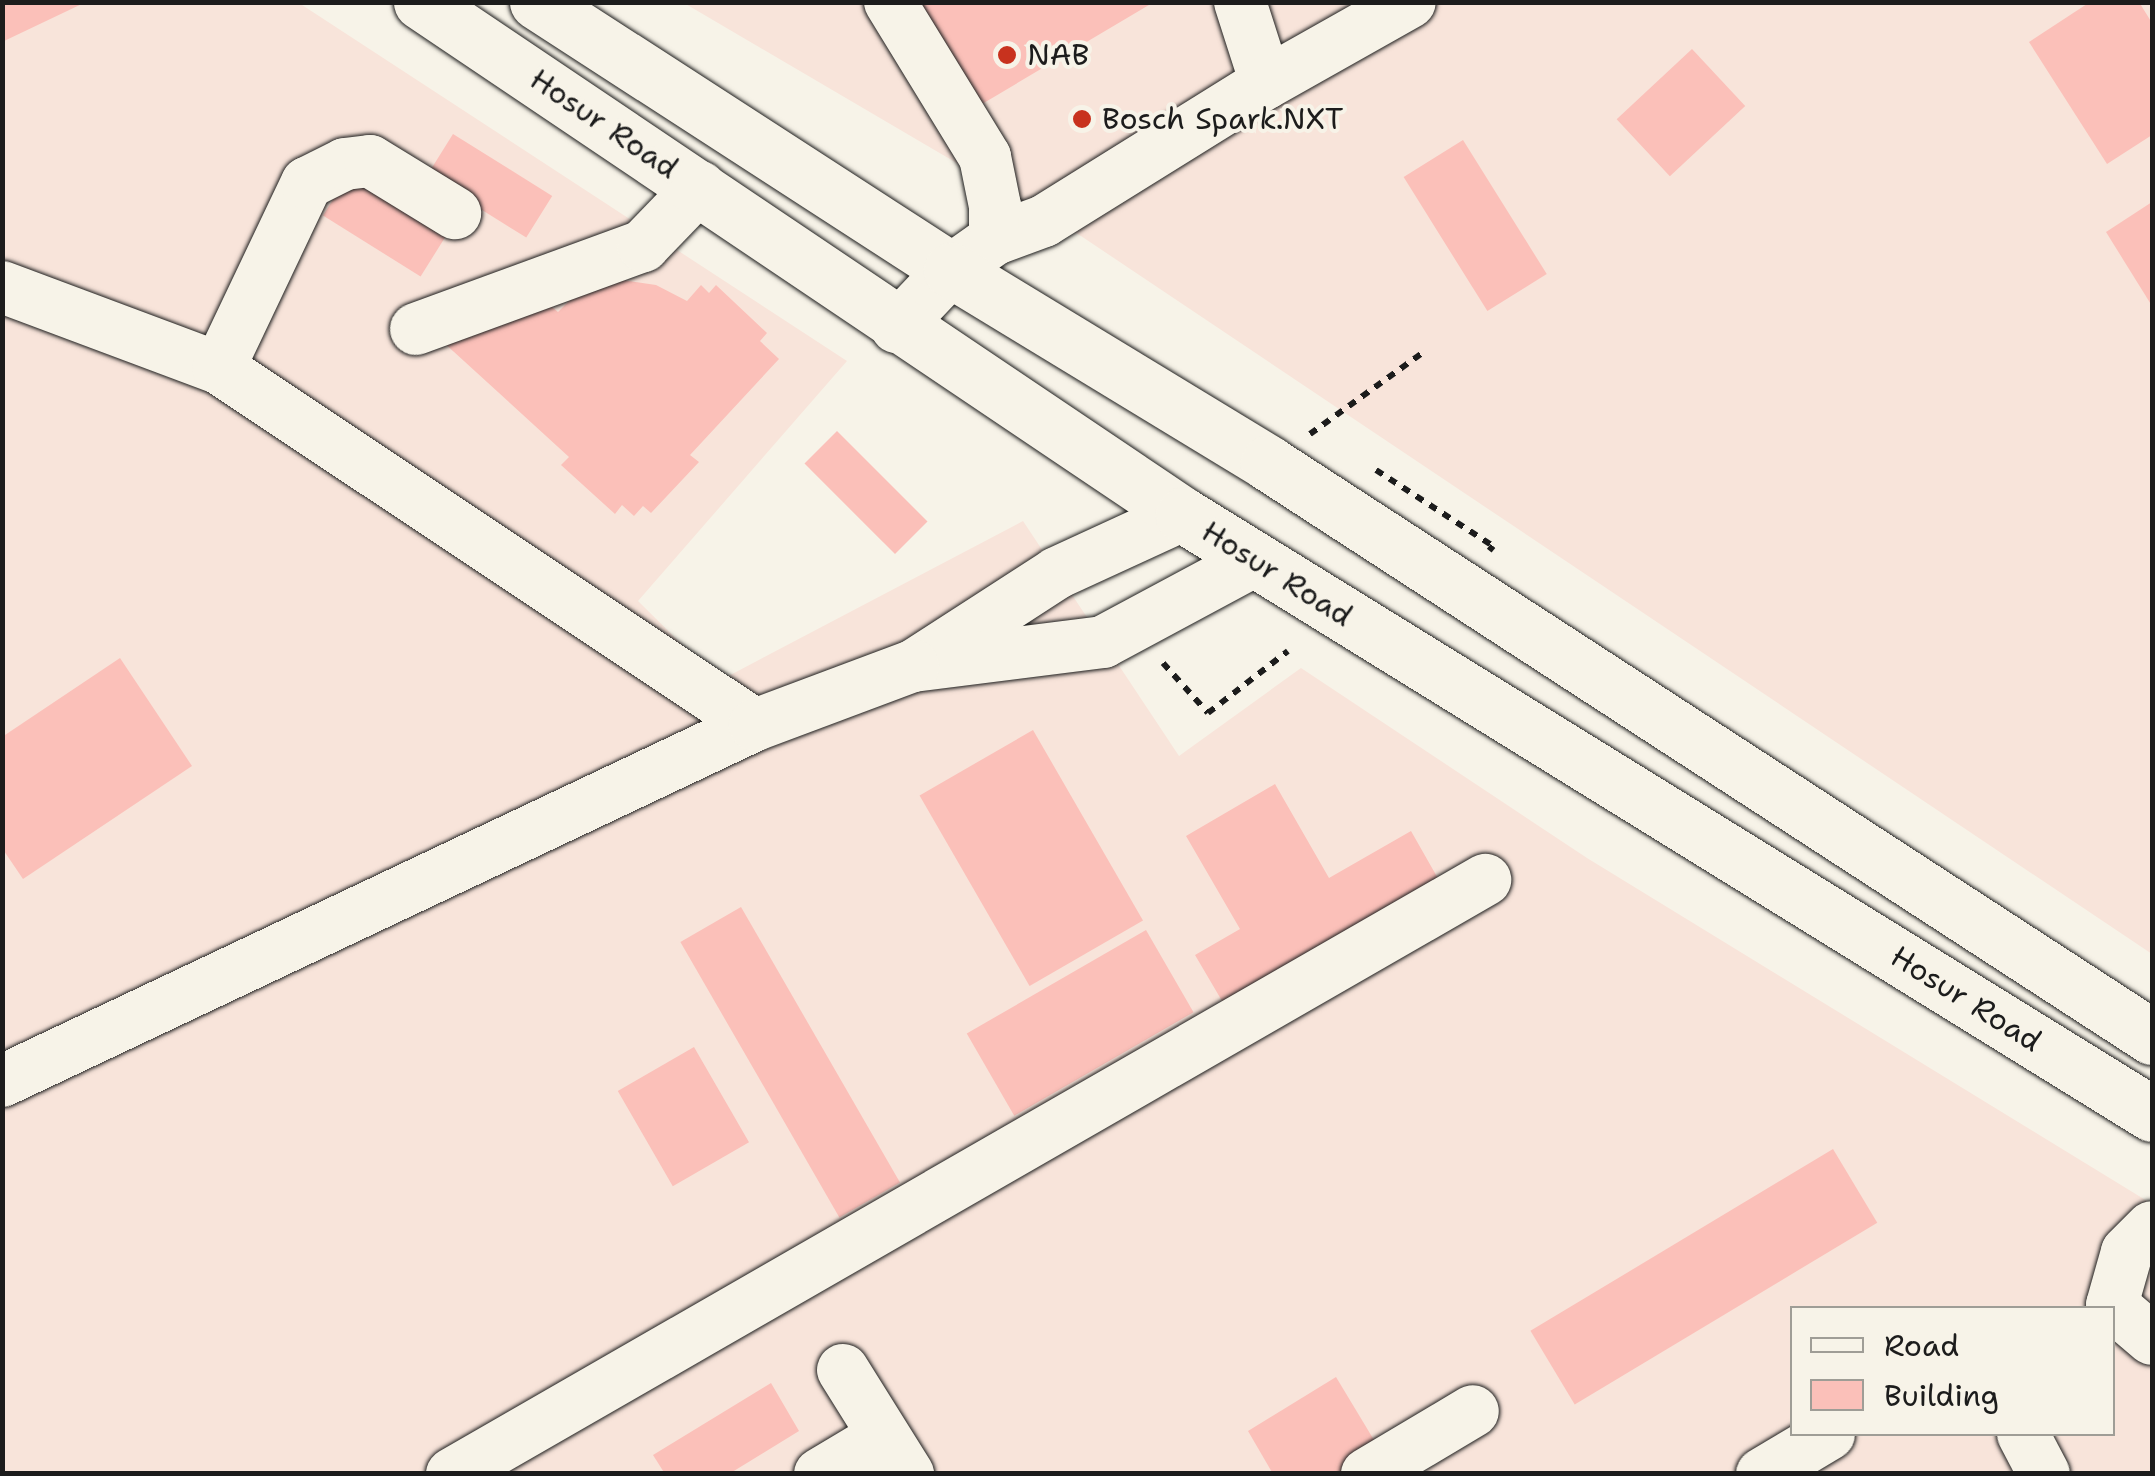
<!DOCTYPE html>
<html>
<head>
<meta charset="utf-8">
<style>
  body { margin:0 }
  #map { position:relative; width:2155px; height:1476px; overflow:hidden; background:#f7f3e8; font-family:"Shantell Sans",sans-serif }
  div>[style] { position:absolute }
  .built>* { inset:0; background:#f8e4da }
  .building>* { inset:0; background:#fbc0b9; transform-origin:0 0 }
  .path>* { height:6px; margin-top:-3px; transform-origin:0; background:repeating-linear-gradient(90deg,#1c1c1c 0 8px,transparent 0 16px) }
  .roads { filter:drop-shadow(0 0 2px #1c1c1c) drop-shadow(0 0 2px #1c1c1c) }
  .minor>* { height:52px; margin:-26px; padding:0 26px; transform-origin:26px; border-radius:26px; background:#f7f3e8 }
  .major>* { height:55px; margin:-27.5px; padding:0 27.5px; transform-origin:27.5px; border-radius:27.5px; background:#f7f3e8 }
  .dots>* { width:28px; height:28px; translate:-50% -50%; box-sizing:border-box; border:5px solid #f7f3e8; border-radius:50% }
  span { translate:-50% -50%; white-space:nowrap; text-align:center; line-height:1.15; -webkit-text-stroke:8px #f7f3e8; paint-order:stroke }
  .poi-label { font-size:30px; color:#1c1c1c }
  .left { translate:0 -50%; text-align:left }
  .street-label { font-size:30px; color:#1c1c1c }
  .frame { position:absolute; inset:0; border:5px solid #1c1c1c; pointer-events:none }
  .legend { position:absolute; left:1790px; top:1306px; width:325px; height:130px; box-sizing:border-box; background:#f7f3e8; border:2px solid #9f9d96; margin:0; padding:12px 18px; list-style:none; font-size:30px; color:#1c1c1c }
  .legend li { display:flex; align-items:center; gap:20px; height:50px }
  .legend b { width:50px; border:2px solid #9f9d96 }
</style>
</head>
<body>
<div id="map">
  <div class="built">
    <div style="clip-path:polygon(evenodd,3px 3px,299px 3px,847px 361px,638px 601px,719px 681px,1023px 521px,1179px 756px,1301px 668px,1587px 858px,2152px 1204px,2152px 1473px,3px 1474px,3px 3px,1792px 1308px,2112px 1308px,2112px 1434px,1792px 1434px,1792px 1308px)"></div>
    <div style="clip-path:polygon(684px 3px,2152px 3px,2152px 954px,1081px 236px)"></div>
  </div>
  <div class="building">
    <div style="clip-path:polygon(2px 2px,86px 2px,2px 42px)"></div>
    <div style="clip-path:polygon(919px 2px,1154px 2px,977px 107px)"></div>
    <div style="clip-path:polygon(2090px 2px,2139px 2px,2152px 23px,2152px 135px,2107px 164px,2029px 42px)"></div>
    <div style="left:1692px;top:49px;width:78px;height:103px;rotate:47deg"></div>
    <div style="left:453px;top:134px;width:117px;height:49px;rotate:32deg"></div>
    <div style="left:1463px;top:140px;width:158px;height:70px;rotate:58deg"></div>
    <div style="left:349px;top:174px;width:115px;height:49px;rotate:32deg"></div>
    <div style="clip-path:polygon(2152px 202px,2152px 306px,2106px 232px)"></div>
    <div style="clip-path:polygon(622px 280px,656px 285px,687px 301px,701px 285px,709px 293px,716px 285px,767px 333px,760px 341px,779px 359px,690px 455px,699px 462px,651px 513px,643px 506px,634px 516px,622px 505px,615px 514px,561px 465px,569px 457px,442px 341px,541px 298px,558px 312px,573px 297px)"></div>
    <div style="left:837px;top:431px;width:128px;height:46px;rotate:45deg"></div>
    <div style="clip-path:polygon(120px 658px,192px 766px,23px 879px,2px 848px,2px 737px)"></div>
    <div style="left:1033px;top:730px;width:220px;height:131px;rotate:60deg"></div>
    <div style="clip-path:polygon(1275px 784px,1329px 878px,1411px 831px,1440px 882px,1225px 1006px,1195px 955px,1240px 929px,1186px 836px)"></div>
    <div style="left:741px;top:907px;width:318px;height:70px;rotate:60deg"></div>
    <div style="left:1146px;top:930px;width:95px;height:207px;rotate:60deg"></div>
    <div style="left:694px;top:1047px;width:110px;height:88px;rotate:60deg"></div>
    <div style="left:1833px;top:1149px;width:86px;height:353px;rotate:59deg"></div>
    <div style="clip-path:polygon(1336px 1377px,1380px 1450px,1341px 1474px,1273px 1474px,1248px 1431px)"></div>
    <div style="clip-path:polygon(771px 1383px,799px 1431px,729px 1474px,665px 1474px,653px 1455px)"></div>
  </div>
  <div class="path">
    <div style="left:1310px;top:434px;width:142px;rotate:-35.8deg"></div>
    <div style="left:1376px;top:470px;width:140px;rotate:33deg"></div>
    <div style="left:1493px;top:546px;width:6px;rotate:129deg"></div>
    <div style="left:1163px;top:663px;width:67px;rotate:48deg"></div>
    <div style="left:1208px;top:713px;width:101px;rotate:-37.8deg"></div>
  </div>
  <div class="roads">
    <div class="minor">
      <div style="left:890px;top:2px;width:182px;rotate:58.5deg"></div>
      <div style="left:985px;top:157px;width:50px;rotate:78.5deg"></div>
      <div style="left:995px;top:206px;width:33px;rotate:90deg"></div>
      <div style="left:995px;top:239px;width:54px;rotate:144.8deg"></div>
      <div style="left:951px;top:270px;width:79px;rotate:133.5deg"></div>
      <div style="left:1240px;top:2px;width:85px;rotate:72.2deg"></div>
      <div style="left:995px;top:239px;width:52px;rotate:-20.2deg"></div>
      <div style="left:1044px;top:221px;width:261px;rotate:-31.9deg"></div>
      <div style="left:1266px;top:83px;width:165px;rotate:-29.4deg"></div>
      <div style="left:2px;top:287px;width:232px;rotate:20.5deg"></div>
      <div style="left:219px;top:368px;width:644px;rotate:33.67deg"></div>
      <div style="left:416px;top:329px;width:242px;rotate:-20.1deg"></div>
      <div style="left:643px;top:246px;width:82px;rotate:-46deg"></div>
      <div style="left:219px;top:368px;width:205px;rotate:-64.6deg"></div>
      <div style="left:307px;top:183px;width:42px;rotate:-26.6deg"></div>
      <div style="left:345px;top:164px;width:25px;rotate:-7deg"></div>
      <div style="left:370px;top:161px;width:100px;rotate:31.5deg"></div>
      <div style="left:1183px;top:515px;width:139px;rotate:155.3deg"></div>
      <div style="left:1057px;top:573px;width:171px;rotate:147.1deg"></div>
      <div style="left:913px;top:666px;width:192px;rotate:-7.2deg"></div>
      <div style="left:1103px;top:642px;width:171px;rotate:-28.2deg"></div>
      <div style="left:2px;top:1081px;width:833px;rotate:-25.3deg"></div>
      <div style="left:755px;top:725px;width:169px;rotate:-20.5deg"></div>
      <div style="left:2112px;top:1305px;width:55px;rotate:-74.2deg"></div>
      <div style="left:2127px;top:1252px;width:35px;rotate:-45deg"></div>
      <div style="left:2112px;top:1305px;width:52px;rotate:40.4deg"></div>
      <div style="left:843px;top:1370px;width:123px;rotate:58deg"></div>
      <div style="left:2023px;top:1434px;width:45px;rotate:62.3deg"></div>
      <div style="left:452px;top:1474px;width:1192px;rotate:-29.9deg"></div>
      <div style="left:820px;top:1474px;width:74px;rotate:-30.7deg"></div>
      <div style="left:1367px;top:1474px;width:123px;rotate:-30.7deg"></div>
      <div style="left:1762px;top:1474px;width:78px;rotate:-30.8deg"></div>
    </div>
    <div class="major">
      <div style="left:421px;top:2px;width:919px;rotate:33.95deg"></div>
      <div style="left:1183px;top:515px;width:1139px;rotate:31.72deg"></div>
      <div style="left:537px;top:2px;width:493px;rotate:32.9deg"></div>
      <div style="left:951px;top:270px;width:371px;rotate:31.3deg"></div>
      <div style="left:1268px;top:463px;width:1054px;rotate:33deg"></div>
    </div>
  </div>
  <div class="dots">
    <div style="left:1007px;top:55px;background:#c8321e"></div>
    <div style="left:1082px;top:119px;background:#c8321e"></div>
  </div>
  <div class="poi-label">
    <span class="left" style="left:1027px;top:55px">NAB</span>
    <span class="left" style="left:1102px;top:119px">Bosch Spark.NXT</span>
  </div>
  <div class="street-label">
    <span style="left:604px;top:124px;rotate:34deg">Hosur Road</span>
    <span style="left:1277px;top:574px;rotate:32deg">Hosur Road</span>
    <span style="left:1966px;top:999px;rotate:32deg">Hosur Road</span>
  </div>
  <div class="frame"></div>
  <ul class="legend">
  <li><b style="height:12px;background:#f7f3e8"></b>Road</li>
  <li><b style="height:28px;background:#fbc0b9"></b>Building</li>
  </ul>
</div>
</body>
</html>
